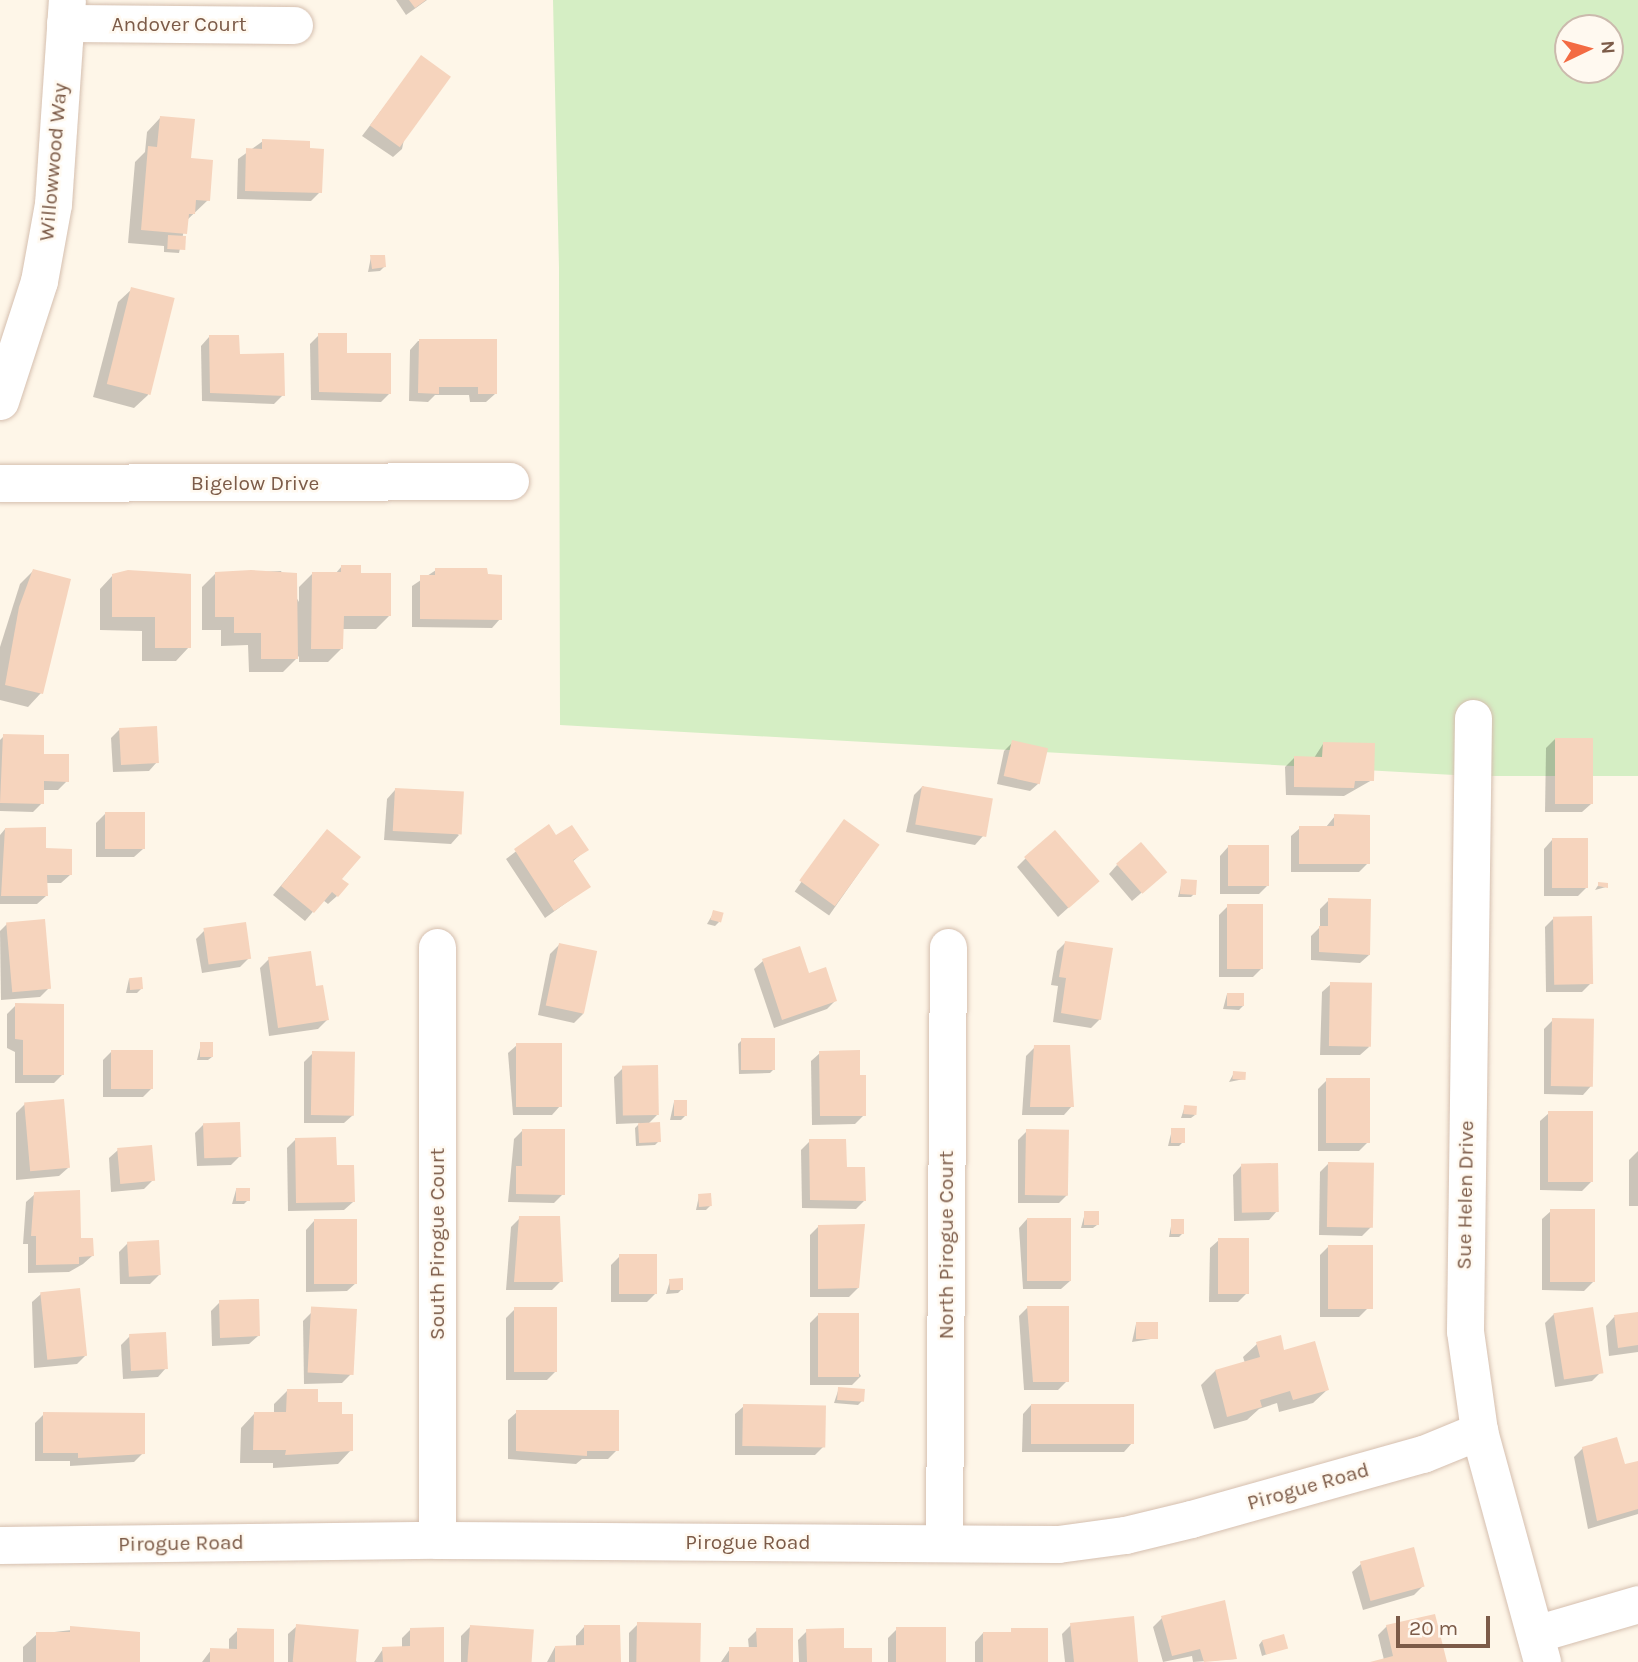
<!DOCTYPE html>
<html>
<head>
<meta charset="utf-8">
<style>
  body { margin:0 }
  #map { position:relative; width:1638px; height:1662px; overflow:hidden; background:#fef6e8; font-family:Karla,sans-serif }
  div>[style] { position:absolute }
  .green>* { inset:0; background:#d5eec4 }
  .shadow>* { inset:0; background:#0003; transform-origin:0 0 }
  .building>* { inset:0; background:#f6d4bd; transform-origin:0 0 }
  .roads { filter:drop-shadow(0 0 2px #d5bfaf) drop-shadow(0 0 2px #d5bfaf) }
  .minor>* { height:37px; margin:-18.5px; padding:0 18.5px; transform-origin:18.5px; border-radius:18.5px; background:#fff }
  span { translate:-50% -50%; white-space:nowrap; text-align:center; line-height:1.15; -webkit-text-stroke:5px #fff9f0; paint-order:stroke }
  .street-label { font-size:21px; color:#7c5b48 }
  .north { position:absolute; left:1554px; top:14px; width:70px; height:70px; box-sizing:border-box; background:#fff9f0; border:2px solid #cbbaad; border-radius:50%; rotate:85deg; font-size:19px; font-weight:700; line-height:28px; text-align:center; color:#7c5b48 }
  .north::after { content:''; display:block; margin:auto; width:24px; height:32px; background:#f36b43; clip-path:polygon(50% 0,100% 100%,50% 72%,0 100%) }
  .scale { position:absolute; left:1396px; top:1616px; width:94px; height:32px; box-sizing:border-box; border:4px solid #7c5b48; border-top:0; padding-left:9px; font-size:21px; line-height:24px; white-space:nowrap; color:#7c5b48; -webkit-text-stroke:5px #fff9f0; paint-order:stroke }
</style>
</head>
<body>
<div id="map">
  <div class="green">
    <div style="clip-path:polygon(evenodd,553px 0,1638px 0,1638px 776px,1472px 776px,560px 725px,559px 268px,553px 0,1568px 28px,1610px 28px,1610px 70px,1568px 70px,1568px 28px)"></div>
  </div>
  <div class="shadow">
    <div style="clip-path:polygon(396px 0,427px 0,406px 15px)"></div>
    <div style="clip-path:polygon(421px 58px,402px 149px,393px 157px,362px 136px)"></div>
    <div style="clip-path:polygon(160px 118px,189px 160px,208px 200px,186px 221px,179px 253px,164px 252px,164px 246px,128px 243px,135px 162px,145px 152px,147px 132px)"></div>
    <div style="clip-path:polygon(263px 141px,320px 192px,311px 201px,237px 199px,238px 159px)"></div>
    <div style="clip-path:polygon(371px 257px,384px 267px,380px 271px,368px 272px)"></div>
    <div style="clip-path:polygon(132px 289px,148px 395px,134px 408px,93px 397px,118px 302px)"></div>
    <div style="clip-path:polygon(319px 335px,345px 355px,389px 394px,381px 402px,311px 400px,310px 344px)"></div>
    <div style="clip-path:polygon(209px 337px,238px 356px,283px 395px,274px 404px,202px 401px,201px 346px)"></div>
    <div style="clip-path:polygon(418px 341px,495px 341px,495px 394px,486px 402px,470px 402px,469px 395px,435px 395px,428px 402px,409px 401px,410px 350px)"></div>
    <div style="clip-path:polygon(342px 566px,389px 616px,376px 629px,342px 629px,342px 648px,328px 662px,299px 662px,299px 656px,283px 672px,249px 672px,248px 645px,221px 646px,221px 630px,202px 630px,202px 587px,215px 574px,281px 571px,299px 602px,299px 587px,313px 573px,335px 574px)"></div>
    <div style="clip-path:polygon(436px 570px,500px 619px,492px 628px,412px 627px,412px 586px)"></div>
    <div style="clip-path:polygon(33px 571px,41px 693px,28px 707px,0 700px,0 647px,20px 584px)"></div>
    <div style="clip-path:polygon(113px 575px,189px 647px,176px 661px,142px 661px,142px 631px,100px 630px,100px 589px)"></div>
    <div style="clip-path:polygon(120px 729px,157px 762px,149px 771px,113px 772px,111px 738px)"></div>
    <div style="clip-path:polygon(4px 736px,42px 756px,67px 781px,58px 790px,42px 790px,42px 803px,33px 812px,0 811px,0 740px)"></div>
    <div style="clip-path:polygon(1555px 739px,1591px 804px,1582px 812px,1545px 812px,1546px 748px)"></div>
    <div style="clip-path:polygon(1013px 742px,1039px 783px,1030px 791px,997px 784px,1004px 751px)"></div>
    <div style="clip-path:polygon(1323px 744px,1372px 780px,1344px 796px,1286px 795px,1285px 767px,1294px 758px,1314px 758px)"></div>
    <div style="clip-path:polygon(923px 786px,983px 836px,975px 845px,906px 832px,914px 795px)"></div>
    <div style="clip-path:polygon(395px 790px,459px 835px,451px 844px,384px 840px,387px 799px)"></div>
    <div style="clip-path:polygon(105px 814px,143px 849px,134px 857px,96px 857px,96px 823px)"></div>
    <div style="clip-path:polygon(1335px 816px,1368px 863px,1359px 872px,1291px 872px,1291px 836px,1300px 828px,1326px 827px)"></div>
    <div style="left:844px;top:821px;width:42px;height:86px;rotate:35deg"></div>
    <div style="clip-path:polygon(549px 826px,556px 837px,586px 850px,572px 862px,588px 887px,545px 918px,506px 859px)"></div>
    <div style="clip-path:polygon(5px 829px,44px 850px,70px 875px,61px 883px,46px 883px,46px 896px,37px 904px,0 904px,0 835px)"></div>
    <div style="clip-path:polygon(327px 831px,340px 880px,337px 896px,328px 904px,323px 900px,305px 921px,273px 895px)"></div>
    <div style="clip-path:polygon(1552px 840px,1587px 887px,1578px 896px,1544px 896px,1544px 849px)"></div>
    <div style="clip-path:polygon(1228px 847px,1268px 885px,1259px 894px,1220px 894px,1220px 856px)"></div>
    <div style="clip-path:polygon(1026px 858px,1089px 889px,1058px 917px,1017px 867px)"></div>
    <div style="clip-path:polygon(1117px 865px,1156px 880px,1132px 901px,1109px 874px)"></div>
    <div style="clip-path:polygon(1182px 881px,1195px 893px,1191px 897px,1178px 897px)"></div>
    <div style="clip-path:polygon(1599px 884px,1606px 887px,1595px 890px)"></div>
    <div style="clip-path:polygon(1329px 900px,1369px 955px,1360px 963px,1311px 960px,1311px 936px,1320px 927px,1320px 909px)"></div>
    <div style="clip-path:polygon(1228px 906px,1262px 968px,1253px 977px,1219px 977px,1219px 915px)"></div>
    <div style="clip-path:polygon(714px 912px,719px 922px,715px 926px,707px 924px)"></div>
    <div style="clip-path:polygon(1554px 918px,1591px 983px,1582px 992px,1546px 992px,1545px 927px)"></div>
    <div style="clip-path:polygon(7px 924px,49px 988px,40px 997px,1px 1000px,0 931px)"></div>
    <div style="clip-path:polygon(205px 930px,249px 958px,240px 967px,202px 973px,196px 939px)"></div>
    <div style="clip-path:polygon(1066px 942px,1100px 1019px,1091px 1028px,1053px 1022px,1058px 986px,1051px 985px,1057px 951px)"></div>
    <div style="clip-path:polygon(559px 945px,583px 1014px,574px 1023px,538px 1015px,550px 954px)"></div>
    <div style="clip-path:polygon(269px 959px,315px 988px,327px 1020px,318px 1029px,269px 1036px,260px 968px)"></div>
    <div style="clip-path:polygon(763px 961px,808px 975px,835px 1001px,827px 1009px,774px 1028px,754px 969px)"></div>
    <div style="clip-path:polygon(129px 979px,141px 989px,137px 993px,126px 993px)"></div>
    <div style="clip-path:polygon(1331px 984px,1369px 1047px,1360px 1055px,1320px 1055px,1322px 992px)"></div>
    <div style="clip-path:polygon(1227px 994px,1243px 1006px,1239px 1010px,1223px 1009px)"></div>
    <div style="clip-path:polygon(16px 1005px,63px 1074px,54px 1083px,15px 1083px,15px 1052px,7px 1048px,7px 1014px)"></div>
    <div style="clip-path:polygon(1553px 1020px,1591px 1086px,1583px 1095px,1544px 1094px,1544px 1029px)"></div>
    <div style="clip-path:polygon(742px 1040px,774px 1069px,770px 1073px,739px 1074px,738px 1044px)"></div>
    <div style="clip-path:polygon(201px 1044px,212px 1057px,208px 1060px,197px 1060px)"></div>
    <div style="clip-path:polygon(517px 1045px,560px 1106px,552px 1115px,513px 1115px,508px 1053px)"></div>
    <div style="clip-path:polygon(1035px 1047px,1072px 1106px,1064px 1115px,1022px 1115px,1026px 1056px)"></div>
    <div style="clip-path:polygon(112px 1051px,151px 1089px,143px 1097px,103px 1097px,103px 1060px)"></div>
    <div style="clip-path:polygon(313px 1053px,353px 1115px,344px 1123px,304px 1123px,304px 1062px)"></div>
    <div style="clip-path:polygon(820px 1053px,864px 1115px,855px 1124px,812px 1125px,811px 1061px)"></div>
    <div style="clip-path:polygon(623px 1068px,658px 1114px,648px 1124px,659px 1141px,655px 1145px,636px 1146px,635px 1128px,640px 1123px,616px 1124px,614px 1077px)"></div>
    <div style="clip-path:polygon(1234px 1073px,1244px 1079px,1229px 1082px)"></div>
    <div style="clip-path:polygon(1327px 1080px,1368px 1142px,1359px 1151px,1318px 1151px,1318px 1089px)"></div>
    <div style="clip-path:polygon(674px 1102px,685px 1116px,681px 1120px,670px 1120px)"></div>
    <div style="clip-path:polygon(25px 1104px,68px 1168px,59px 1176px,16px 1180px,16px 1113px)"></div>
    <div style="clip-path:polygon(1185px 1106px,1195px 1115px,1191px 1118px,1181px 1118px)"></div>
    <div style="clip-path:polygon(1549px 1113px,1591px 1182px,1582px 1191px,1540px 1190px,1540px 1121px)"></div>
    <div style="clip-path:polygon(204px 1124px,240px 1156px,231px 1165px,197px 1166px,195px 1133px)"></div>
    <div style="clip-path:polygon(523px 1130px,563px 1194px,554px 1203px,508px 1202px,514px 1139px)"></div>
    <div style="clip-path:polygon(1172px 1130px,1183px 1142px,1179px 1146px,1168px 1146px)"></div>
    <div style="clip-path:polygon(1027px 1131px,1068px 1194px,1059px 1203px,1018px 1203px,1018px 1140px)"></div>
    <div style="clip-path:polygon(296px 1139px,335px 1167px,353px 1202px,344px 1210px,288px 1211px,287px 1148px)"></div>
    <div style="clip-path:polygon(810px 1141px,845px 1169px,864px 1201px,856px 1209px,802px 1208px,801px 1150px)"></div>
    <div style="clip-path:polygon(118px 1150px,153px 1180px,144px 1189px,111px 1192px,109px 1158px)"></div>
    <div style="clip-path:polygon(1638px 1151px,1638px 1206px,1629px 1206px,1629px 1160px)"></div>
    <div style="clip-path:polygon(1329px 1163px,1371px 1227px,1362px 1236px,1319px 1235px,1320px 1172px)"></div>
    <div style="clip-path:polygon(1241px 1166px,1277px 1211px,1269px 1220px,1234px 1221px,1233px 1175px)"></div>
    <div style="clip-path:polygon(236px 1190px,248px 1200px,244px 1204px,232px 1204px)"></div>
    <div style="clip-path:polygon(35px 1194px,92px 1256px,83px 1264px,69px 1272px,28px 1273px,28px 1244px,23px 1244px,26px 1202px)"></div>
    <div style="clip-path:polygon(699px 1196px,710px 1206px,706px 1210px,696px 1210px)"></div>
    <div style="clip-path:polygon(1551px 1211px,1593px 1282px,1584px 1291px,1542px 1290px,1542px 1219px)"></div>
    <div style="clip-path:polygon(1085px 1213px,1097px 1225px,1093px 1228px,1081px 1228px)"></div>
    <div style="clip-path:polygon(520px 1218px,561px 1281px,552px 1290px,506px 1290px,511px 1227px)"></div>
    <div style="clip-path:polygon(1027px 1219px,1070px 1281px,1061px 1289px,1023px 1289px,1019px 1228px)"></div>
    <div style="clip-path:polygon(314px 1221px,356px 1283px,347px 1291px,306px 1292px,306px 1230px)"></div>
    <div style="clip-path:polygon(1172px 1221px,1183px 1233px,1179px 1237px,1169px 1237px)"></div>
    <div style="clip-path:polygon(819px 1226px,863px 1226px,858px 1288px,849px 1297px,810px 1297px,810px 1235px)"></div>
    <div style="clip-path:polygon(1219px 1240px,1247px 1293px,1238px 1302px,1209px 1302px,1210px 1248px)"></div>
    <div style="clip-path:polygon(128px 1243px,159px 1275px,150px 1284px,120px 1284px,119px 1252px)"></div>
    <div style="clip-path:polygon(1329px 1246px,1372px 1247px,1368px 1308px,1359px 1317px,1320px 1317px,1320px 1255px)"></div>
    <div style="clip-path:polygon(620px 1256px,656px 1293px,647px 1302px,611px 1302px,611px 1265px)"></div>
    <div style="clip-path:polygon(670px 1281px,682px 1289px,678px 1293px,666px 1294px)"></div>
    <div style="clip-path:polygon(41px 1294px,86px 1355px,77px 1364px,34px 1368px,32px 1302px)"></div>
    <div style="clip-path:polygon(220px 1302px,258px 1336px,249px 1344px,212px 1346px,211px 1311px)"></div>
    <div style="clip-path:polygon(1028px 1307px,1067px 1381px,1058px 1390px,1024px 1390px,1019px 1316px)"></div>
    <div style="clip-path:polygon(515px 1309px,556px 1371px,547px 1380px,506px 1380px,506px 1318px)"></div>
    <div style="clip-path:polygon(355px 1311px,351px 1374px,342px 1383px,304px 1384px,303px 1321px,312px 1312px)"></div>
    <div style="clip-path:polygon(819px 1314px,861px 1376px,852px 1385px,810px 1385px,810px 1323px)"></div>
    <div style="clip-path:polygon(1554px 1314px,1601px 1372px,1592px 1381px,1555px 1387px,1545px 1323px)"></div>
    <div style="clip-path:polygon(1638px 1314px,1638px 1352px,1609px 1356px,1606px 1326px,1614px 1317px)"></div>
    <div style="clip-path:polygon(1136px 1324px,1157px 1338px,1132px 1342px)"></div>
    <div style="clip-path:polygon(130px 1336px,166px 1368px,158px 1377px,123px 1379px,121px 1345px)"></div>
    <div style="clip-path:polygon(1257px 1344px,1283px 1352px,1327px 1390px,1313px 1403px,1279px 1412px,1277px 1403px,1259px 1409px,1247px 1420px,1214px 1429px,1201px 1385px,1215px 1371px,1245px 1363px,1243px 1357px)"></div>
    <div style="clip-path:polygon(839px 1388px,862px 1401px,858px 1405px,834px 1403px)"></div>
    <div style="clip-path:polygon(287px 1391px,340px 1416px,351px 1450px,338px 1464px,273px 1468px,273px 1463px,240px 1463px,241px 1428px,254px 1414px,274px 1414px,274px 1404px)"></div>
    <div style="clip-path:polygon(1031px 1405px,1132px 1443px,1124px 1452px,1022px 1452px,1023px 1414px)"></div>
    <div style="clip-path:polygon(744px 1406px,824px 1446px,815px 1455px,735px 1455px,735px 1414px)"></div>
    <div style="clip-path:polygon(517px 1412px,617px 1450px,608px 1459px,582px 1459px,576px 1464px,508px 1459px,508px 1420px)"></div>
    <div style="clip-path:polygon(44px 1414px,143px 1453px,134px 1462px,70px 1466px,70px 1461px,35px 1461px,35px 1423px)"></div>
    <div style="clip-path:polygon(1583px 1448px,1624px 1466px,1638px 1462px,1638px 1514px,1588px 1529px,1574px 1457px)"></div>
    <div style="clip-path:polygon(1361px 1564px,1423px 1586px,1414px 1595px,1363px 1610px,1352px 1572px)"></div>
    <div style="clip-path:polygon(1162px 1618px,1235px 1659px,1193px 1662px,1192px 1656px,1163px 1662px,1153px 1627px)"></div>
    <div style="clip-path:polygon(638px 1624px,699px 1662px,629px 1662px,629px 1633px)"></div>
    <div style="clip-path:polygon(1071px 1625px,1136px 1662px,1065px 1662px,1062px 1634px)"></div>
    <div style="clip-path:polygon(297px 1626px,357px 1662px,288px 1662px,288px 1634px)"></div>
    <div style="clip-path:polygon(1387px 1626px,1445px 1662px,1374px 1662px,1384px 1660px,1378px 1635px)"></div>
    <div style="clip-path:polygon(470px 1627px,532px 1631px,531px 1662px,461px 1662px,461px 1636px)"></div>
    <div style="clip-path:polygon(584px 1627px,619px 1662px,547px 1662px,555px 1647px,576px 1647px,576px 1636px)"></div>
    <div style="clip-path:polygon(89px 1628px,138px 1662px,23px 1662px,23px 1647px,37px 1634px)"></div>
    <div style="clip-path:polygon(411px 1629px,442px 1662px,374px 1662px,383px 1649px,402px 1648px,402px 1638px)"></div>
    <div style="clip-path:polygon(897px 1629px,944px 1662px,888px 1662px,888px 1638px)"></div>
    <div style="clip-path:polygon(238px 1630px,272px 1662px,202px 1662px,211px 1650px,229px 1650px,229px 1639px)"></div>
    <div style="clip-path:polygon(757px 1630px,791px 1662px,721px 1662px,730px 1649px,749px 1649px,748px 1639px)"></div>
    <div style="clip-path:polygon(807px 1631px,842px 1650px,870px 1662px,799px 1662px,798px 1640px)"></div>
    <div style="clip-path:polygon(983px 1633px,1011px 1633px,1046px 1662px,975px 1662px,975px 1642px)"></div>
    <div style="clip-path:polygon(1262px 1641px,1286px 1647px,1262px 1656px,1259px 1645px)"></div>
  </div>
  <div class="building">
    <div style="clip-path:polygon(409px 0,426px 0,415px 8px)"></div>
    <div style="left:421px;top:55px;width:37px;height:87px;rotate:36deg"></div>
    <div style="clip-path:polygon(160px 116px,195px 119px,191px 158px,213px 160px,210px 201px,196px 200px,195px 214px,189px 214px,187px 234px,141px 230px,148px 146px,157px 147px)"></div>
    <div style="clip-path:polygon(262px 139px,310px 141px,310px 148px,324px 149px,322px 193px,245px 191px,246px 148px,262px 149px)"></div>
    <div style="left:168px;top:235px;width:18px;height:14px;rotate:3deg"></div>
    <div style="clip-path:polygon(370px 255px,385px 255px,386px 267px,372px 269px)"></div>
    <div style="left:131px;top:287px;width:45px;height:100px;rotate:14deg"></div>
    <div style="clip-path:polygon(318px 333px,347px 333px,347px 353px,391px 353px,391px 394px,319px 392px)"></div>
    <div style="clip-path:polygon(209px 335px,239px 335px,240px 354px,284px 353px,285px 396px,210px 393px)"></div>
    <div style="clip-path:polygon(419px 339px,497px 339px,497px 394px,478px 394px,478px 387px,439px 387px,439px 394px,418px 393px)"></div>
    <div style="clip-path:polygon(341px 565px,361px 565px,361px 573px,391px 573px,391px 616px,344px 616px,343px 649px,311px 649px,312px 572px,341px 572px)"></div>
    <div style="clip-path:polygon(435px 568px,487px 568px,488px 574px,502px 575px,502px 620px,420px 619px,420px 575px,435px 575px)"></div>
    <div style="clip-path:polygon(33px 569px,71px 579px,43px 694px,5px 685px,19px 607px)"></div>
    <div style="clip-path:polygon(128px 570px,191px 574px,191px 648px,155px 648px,155px 617px,112px 617px,112px 574px)"></div>
    <div style="clip-path:polygon(251px 570px,297px 573px,298px 659px,261px 659px,261px 633px,234px 633px,234px 617px,215px 617px,215px 572px)"></div>
    <div style="left:157px;top:726px;width:37px;height:38px;rotate:87deg"></div>
    <div style="clip-path:polygon(3px 734px,44px 735px,44px 754px,69px 754px,69px 782px,44px 781px,44px 804px,0 803px)"></div>
    <div style="left:1555px;top:738px;width:38px;height:66px"></div>
    <div style="left:1012px;top:740px;width:37px;height:37px;rotate:13deg"></div>
    <div style="clip-path:polygon(1323px 742px,1375px 743px,1374px 781px,1355px 781px,1354px 788px,1294px 787px,1294px 756px,1322px 757px)"></div>
    <div style="left:922px;top:786px;width:72px;height:39px;rotate:10deg"></div>
    <div style="left:395px;top:788px;width:69px;height:43px;rotate:3deg"></div>
    <div style="left:145px;top:812px;width:37px;height:40px;rotate:90deg"></div>
    <div style="clip-path:polygon(1334px 814px,1370px 815px,1370px 864px,1299px 864px,1299px 826px,1334px 826px)"></div>
    <div style="left:844px;top:819px;width:44px;height:76px;rotate:36deg"></div>
    <div style="clip-path:polygon(549px 824px,556px 835px,572px 825px,589px 850px,573px 860px,591px 887px,554px 911px,514px 849px)"></div>
    <div style="clip-path:polygon(5px 828px,46px 827px,46px 848px,72px 849px,72px 875px,47px 875px,48px 896px,1px 896px)"></div>
    <div style="clip-path:polygon(327px 829px,361px 857px,342px 879px,349px 884px,344px 890px,338px 897px,332px 892px,314px 913px,281px 886px)"></div>
    <div style="left:1055px;top:830px;width:68px;height:41px;rotate:49deg"></div>
    <div style="left:1552px;top:838px;width:36px;height:50px"></div>
    <div style="left:1141px;top:842px;width:40px;height:33px;rotate:49deg"></div>
    <div style="left:1228px;top:845px;width:41px;height:41px"></div>
    <div style="left:1181px;top:879px;width:16px;height:15px;rotate:4deg"></div>
    <div style="clip-path:polygon(1598px 882px,1608px 883px,1608px 888px,1598px 886px)"></div>
    <div style="clip-path:polygon(1328px 898px,1371px 899px,1370px 955px,1319px 952px,1319px 926px,1328px 926px)"></div>
    <div style="left:1227px;top:904px;width:36px;height:65px"></div>
    <div style="left:713px;top:910px;width:11px;height:10px;rotate:15deg"></div>
    <div style="left:1592px;top:916px;width:68px;height:39px;rotate:89deg"></div>
    <div style="left:45px;top:919px;width:70px;height:39px;rotate:85deg"></div>
    <div style="left:246px;top:922px;width:37px;height:43px;rotate:82deg"></div>
    <div style="clip-path:polygon(1065px 941px,1113px 948px,1101px 1020px,1061px 1013px,1066px 978px,1059px 977px)"></div>
    <div style="left:559px;top:943px;width:39px;height:64px;rotate:12deg"></div>
    <div style="clip-path:polygon(800px 946px,809px 973px,826px 967px,837px 1001px,782px 1020px,762px 959px)"></div>
    <div style="clip-path:polygon(311px 951px,316px 986px,323px 985px,329px 1020px,278px 1028px,268px 957px)"></div>
    <div style="left:142px;top:977px;width:12px;height:13px;rotate:85deg"></div>
    <div style="left:1330px;top:982px;width:42px;height:64px;rotate:1deg"></div>
    <div style="left:1227px;top:993px;width:17px;height:13px"></div>
    <div style="clip-path:polygon(15px 1003px,64px 1004px,64px 1075px,23px 1075px,23px 1040px,15px 1039px)"></div>
    <div style="left:1552px;top:1018px;width:42px;height:68px;rotate:1deg"></div>
    <div style="left:775px;top:1038px;width:32px;height:34px;rotate:90deg"></div>
    <div style="left:200px;top:1042px;width:13px;height:15px"></div>
    <div style="left:516px;top:1043px;width:46px;height:64px"></div>
    <div style="clip-path:polygon(1034px 1045px,1070px 1045px,1074px 1107px,1030px 1107px)"></div>
    <div style="left:111px;top:1050px;width:42px;height:39px"></div>
    <div style="clip-path:polygon(860px 1050px,860px 1075px,866px 1075px,866px 1116px,820px 1116px,819px 1051px)"></div>
    <div style="left:312px;top:1051px;width:43px;height:64px;rotate:1deg"></div>
    <div style="left:658px;top:1065px;width:50px;height:36px;rotate:89deg"></div>
    <div style="left:1233px;top:1071px;width:13px;height:8px;rotate:4deg"></div>
    <div style="left:1326px;top:1078px;width:44px;height:65px"></div>
    <div style="left:64px;top:1099px;width:69px;height:40px;rotate:85deg"></div>
    <div style="left:674px;top:1100px;width:13px;height:16px"></div>
    <div style="left:1184px;top:1105px;width:13px;height:9px;rotate:4deg"></div>
    <div style="left:1548px;top:1111px;width:45px;height:71px"></div>
    <div style="left:240px;top:1122px;width:35px;height:37px;rotate:88deg"></div>
    <div style="left:660px;top:1122px;width:20px;height:22px;rotate:87deg"></div>
    <div style="left:1171px;top:1128px;width:14px;height:15px"></div>
    <div style="clip-path:polygon(522px 1129px,565px 1129px,565px 1195px,516px 1194px,516px 1166px,522px 1166px)"></div>
    <div style="left:1026px;top:1129px;width:43px;height:66px;rotate:1deg"></div>
    <div style="clip-path:polygon(336px 1137px,337px 1165px,354px 1165px,355px 1202px,296px 1203px,295px 1138px)"></div>
    <div style="clip-path:polygon(809px 1139px,846px 1139px,847px 1167px,865px 1167px,866px 1201px,810px 1200px)"></div>
    <div style="left:152px;top:1145px;width:36px;height:35px;rotate:85deg"></div>
    <div style="left:1328px;top:1162px;width:46px;height:65px;rotate:1deg"></div>
    <div style="left:1278px;top:1163px;width:49px;height:37px;rotate:89deg"></div>
    <div style="left:236px;top:1188px;width:14px;height:13px"></div>
    <div style="clip-path:polygon(80px 1190px,81px 1238px,93px 1238px,94px 1256px,79px 1257px,79px 1264px,36px 1265px,36px 1236px,31px 1236px,34px 1192px)"></div>
    <div style="left:711px;top:1193px;width:13px;height:13px;rotate:86deg"></div>
    <div style="left:1550px;top:1209px;width:45px;height:73px"></div>
    <div style="left:1084px;top:1211px;width:15px;height:14px"></div>
    <div style="clip-path:polygon(519px 1216px,560px 1216px,563px 1282px,514px 1282px)"></div>
    <div style="left:1027px;top:1218px;width:44px;height:63px"></div>
    <div style="left:314px;top:1219px;width:43px;height:65px"></div>
    <div style="left:1171px;top:1219px;width:13px;height:15px"></div>
    <div style="clip-path:polygon(865px 1224px,859px 1288px,818px 1289px,818px 1225px)"></div>
    <div style="left:1218px;top:1238px;width:31px;height:56px"></div>
    <div style="left:159px;top:1240px;width:35px;height:32px;rotate:87deg"></div>
    <div style="left:1328px;top:1245px;width:45px;height:64px"></div>
    <div style="left:619px;top:1254px;width:38px;height:40px"></div>
    <div style="clip-path:polygon(683px 1278px,683px 1290px,670px 1290px,669px 1279px)"></div>
    <div style="left:80px;top:1288px;width:68px;height:40px;rotate:84deg"></div>
    <div style="clip-path:polygon(252px 1299px,259px 1299px,260px 1336px,220px 1338px,219px 1300px)"></div>
    <div style="clip-path:polygon(1027px 1306px,1069px 1306px,1069px 1382px,1033px 1382px)"></div>
    <div style="left:514px;top:1307px;width:43px;height:65px"></div>
    <div style="left:1593px;top:1307px;width:67px;height:40px;rotate:81deg"></div>
    <div style="left:357px;top:1309px;width:66px;height:46px;rotate:93deg"></div>
    <div style="clip-path:polygon(1638px 1312px,1638px 1345px,1618px 1348px,1614px 1315px)"></div>
    <div style="left:818px;top:1313px;width:41px;height:64px"></div>
    <div style="left:1136px;top:1322px;width:22px;height:17px"></div>
    <div style="left:166px;top:1332px;width:37px;height:37px;rotate:87deg"></div>
    <div style="clip-path:polygon(1281px 1335px,1284px 1350px,1315px 1341px,1329px 1390px,1293px 1400px,1290px 1391px,1260px 1400px,1262px 1407px,1227px 1417px,1215px 1370px,1260px 1357px,1256px 1342px)"></div>
    <div style="left:838px;top:1387px;width:27px;height:13px;rotate:4deg"></div>
    <div style="clip-path:polygon(287px 1389px,318px 1389px,318px 1402px,342px 1402px,342px 1414px,353px 1414px,353px 1451px,285px 1455px,286px 1450px,253px 1450px,254px 1412px,286px 1412px)"></div>
    <div style="left:743px;top:1404px;width:83px;height:42px;rotate:1deg"></div>
    <div style="left:1031px;top:1404px;width:103px;height:40px"></div>
    <div style="clip-path:polygon(516px 1410px,619px 1410px,619px 1451px,587px 1451px,587px 1456px,516px 1451px)"></div>
    <div style="clip-path:polygon(43px 1412px,145px 1413px,145px 1454px,78px 1458px,78px 1453px,43px 1453px)"></div>
    <div style="clip-path:polygon(1617px 1437px,1625px 1464px,1638px 1461px,1638px 1509px,1597px 1521px,1582px 1447px)"></div>
    <div style="left:1414px;top:1547px;width:41px;height:56px;rotate:75deg"></div>
    <div style="clip-path:polygon(1225px 1600px,1237px 1659px,1204px 1662px,1200px 1649px,1172px 1656px,1161px 1616px)"></div>
    <div style="clip-path:polygon(1435px 1614px,1447px 1662px,1370px 1662px,1393px 1656px,1386px 1625px)"></div>
    <div style="clip-path:polygon(1134px 1616px,1138px 1662px,1074px 1662px,1070px 1623px)"></div>
    <div style="left:637px;top:1622px;width:64px;height:40px;rotate:1deg"></div>
    <div style="left:296px;top:1624px;width:63px;height:38px;rotate:5deg"></div>
    <div style="left:470px;top:1625px;width:64px;height:37px;rotate:4deg"></div>
    <div style="clip-path:polygon(584px 1625px,620px 1625px,621px 1662px,555px 1662px,555px 1646px,584px 1645px)"></div>
    <div style="clip-path:polygon(70px 1626px,140px 1632px,140px 1662px,36px 1662px,36px 1632px,70px 1632px)"></div>
    <div style="clip-path:polygon(444px 1627px,444px 1662px,383px 1662px,382px 1647px,410px 1646px,410px 1628px)"></div>
    <div style="left:896px;top:1627px;width:50px;height:35px"></div>
    <div style="clip-path:polygon(237px 1628px,274px 1629px,274px 1662px,210px 1662px,210px 1648px,237px 1649px)"></div>
    <div style="clip-path:polygon(756px 1628px,793px 1628px,793px 1662px,729px 1662px,729px 1647px,757px 1647px)"></div>
    <div style="clip-path:polygon(844px 1628px,844px 1648px,872px 1648px,872px 1662px,807px 1662px,806px 1629px)"></div>
    <div style="clip-path:polygon(1011px 1628px,1048px 1628px,1048px 1662px,983px 1662px,983px 1632px,1011px 1632px)"></div>
    <div style="left:1284px;top:1634px;width:15px;height:23px;rotate:74deg"></div>
  </div>
  <div class="roads">
    <div class="minor">
      <div style="left:65px;top:23px;width:229px;rotate:0.5deg"></div>
      <div style="left:0;top:401px;width:126px;rotate:-72deg"></div>
      <div style="left:39px;top:281px;width:78px;rotate:-79.7deg"></div>
      <div style="left:53px;top:204px;width:204px;rotate:-86.1deg"></div>
      <div style="left:0;top:483px;width:510px;rotate:-0.22deg"></div>
      <div style="left:1473px;top:718px;width:613px;rotate:90.75deg"></div>
      <div style="left:1465px;top:1331px;width:101px;rotate:82deg"></div>
      <div style="left:1479px;top:1431px;width:239px;rotate:74.7deg"></div>
      <div style="left:437px;top:1540px;width:593px;rotate:-90deg"></div>
      <div style="left:944px;top:1543px;width:596px;rotate:-89.62deg"></div>
      <div style="left:0;top:1545px;width:437px;rotate:-0.7deg"></div>
      <div style="left:437px;top:1540px;width:621px;rotate:0.37deg"></div>
      <div style="left:1058px;top:1544px;width:68px;rotate:-7.7deg"></div>
      <div style="left:1125px;top:1535px;width:68px;rotate:-13.6deg"></div>
      <div style="left:1191px;top:1519px;width:241px;rotate:-15.7deg"></div>
      <div style="left:1423px;top:1454px;width:61px;rotate:-22.3deg"></div>
      <div style="left:1535px;top:1634px;width:107px;rotate:-16.2deg"></div>
    </div>
  </div>
  <div class="street-label">
    <span style="left:179px;top:24px">Andover Court</span>
    <span style="left:53px;top:162px;rotate:-85deg">Willowwood Way</span>
    <span style="left:255px;top:483px">Bigelow Drive</span>
    <span style="left:1465px;top:1195px;rotate:-89deg">Sue Helen Drive</span>
    <span style="left:437px;top:1244px;rotate:-90deg">South Pirogue Court</span>
    <span style="left:946px;top:1245px;rotate:-90deg">North Pirogue Court</span>
    <span style="left:1308px;top:1486px;rotate:-16deg">Pirogue Road</span>
    <span style="left:748px;top:1542px">Pirogue Road</span>
    <span style="left:181px;top:1543px;rotate:-1deg">Pirogue Road</span>
  </div>
  <div class="north">N</div>
  <div class="scale">20 m</div>
</div>
</body>
</html>
